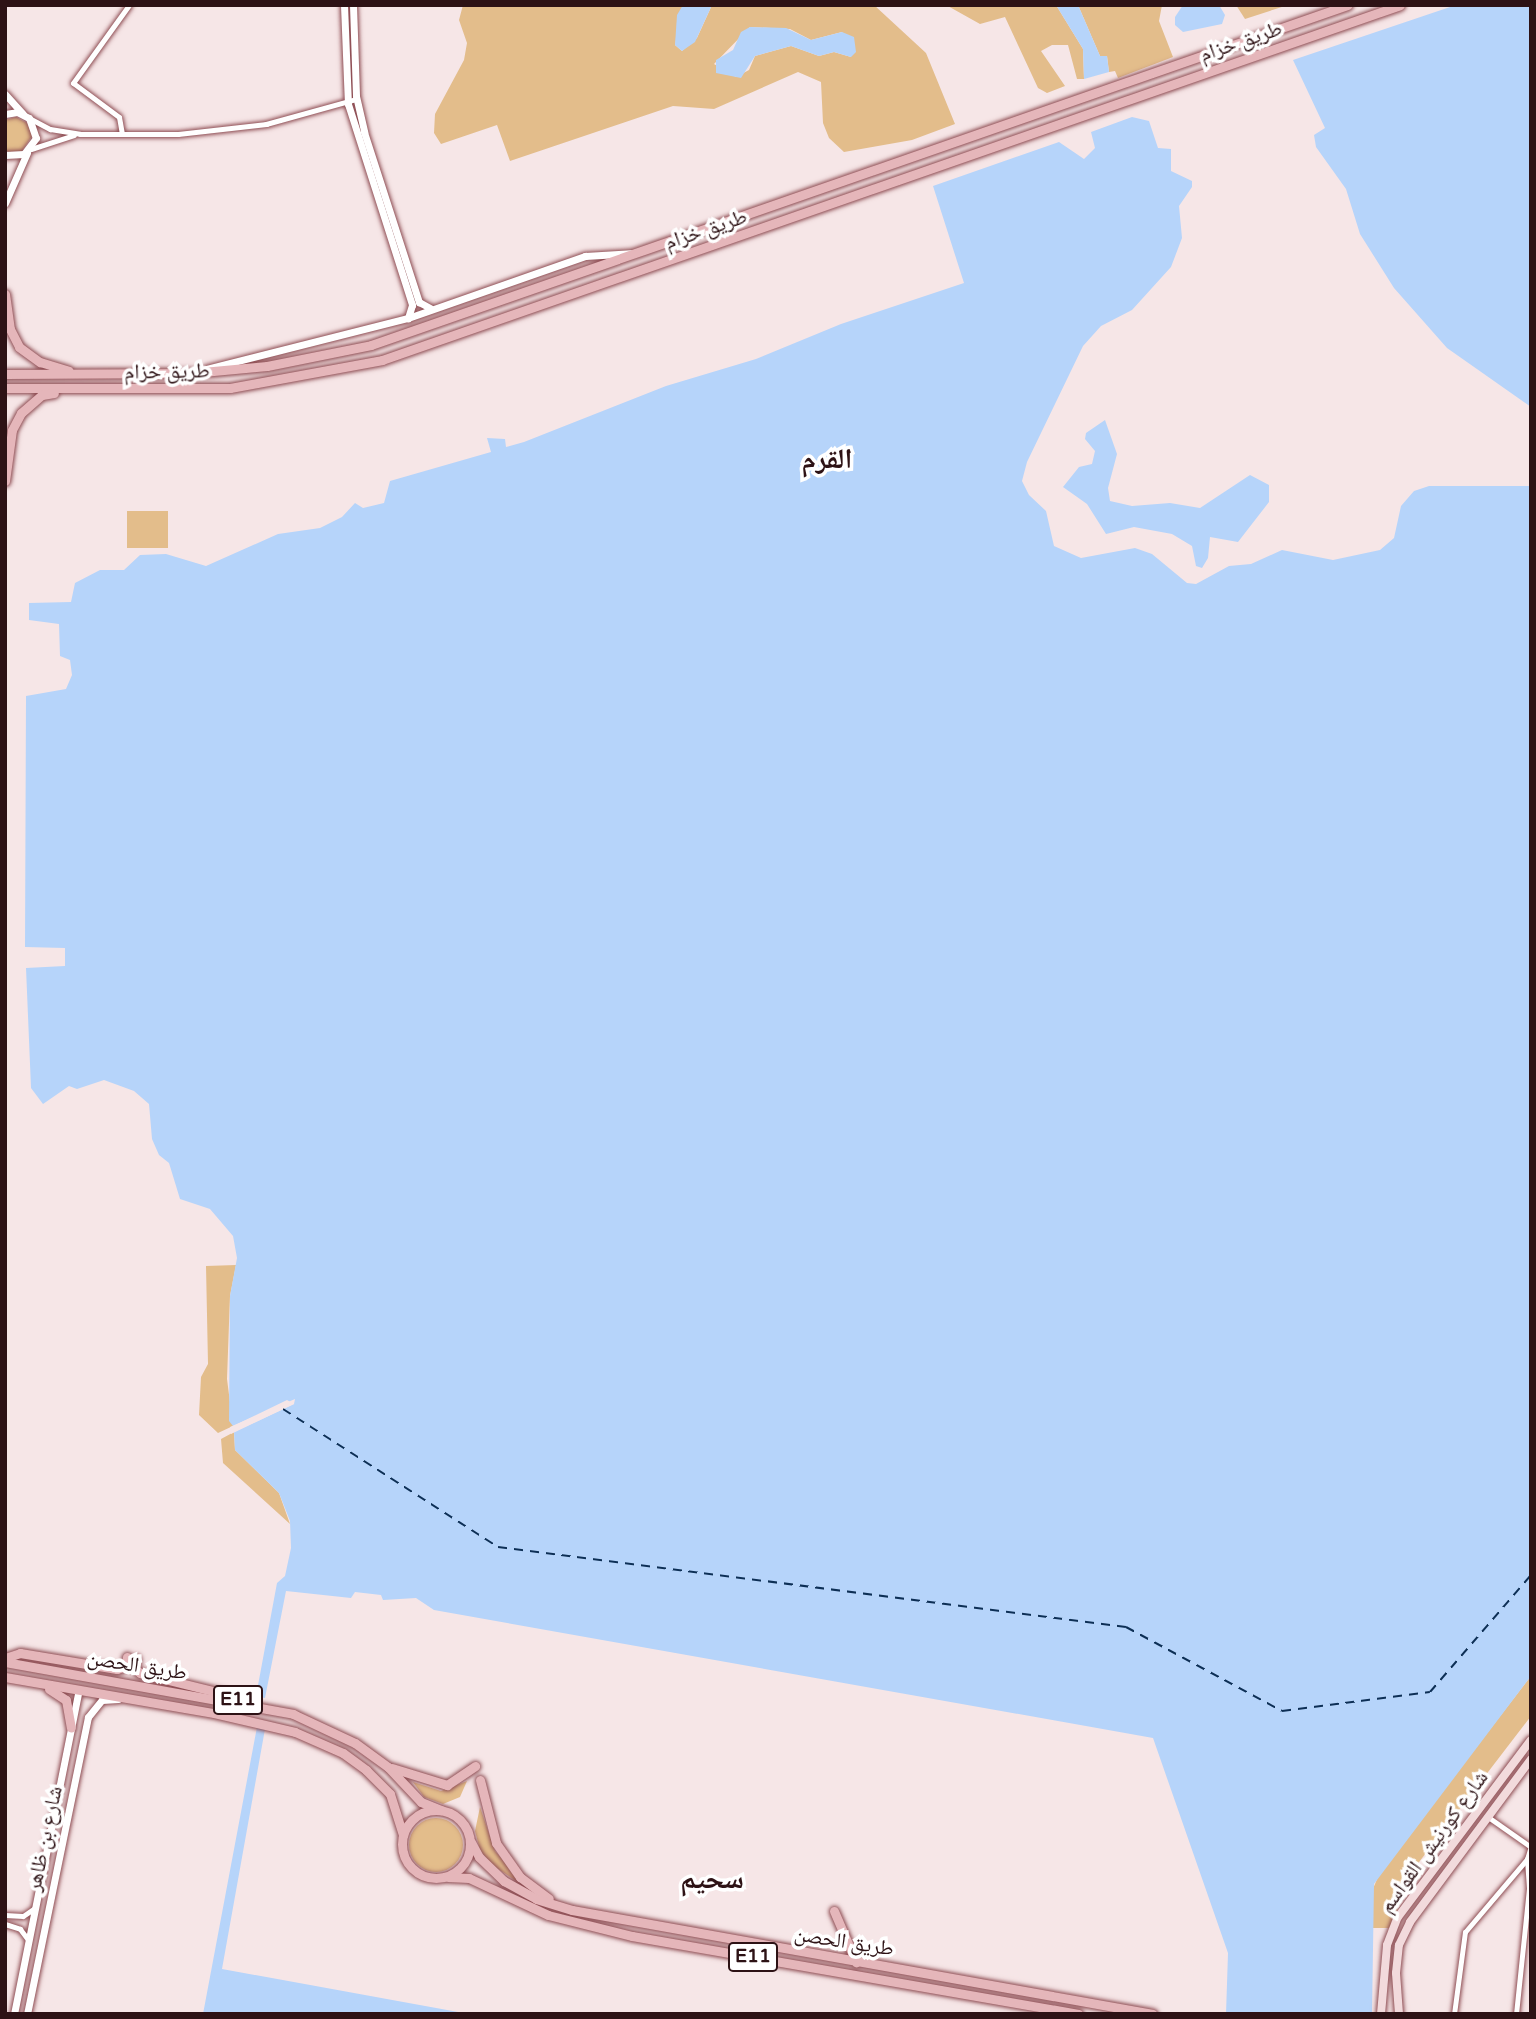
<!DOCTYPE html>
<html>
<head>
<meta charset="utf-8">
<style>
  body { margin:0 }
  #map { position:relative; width:1536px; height:2019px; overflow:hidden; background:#f6e6e7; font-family:"Varela Round","Noto Naskh Arabic",sans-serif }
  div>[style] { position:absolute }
  .green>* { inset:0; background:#e3bd8b; transform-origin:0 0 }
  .round { border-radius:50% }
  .water>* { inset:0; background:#b6d4fa }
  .pier>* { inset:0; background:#f6e6e7 }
  .ferry>* { height:2px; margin-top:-1px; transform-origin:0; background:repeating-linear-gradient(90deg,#0d2f55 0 9px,transparent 0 16px) }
  .roads { filter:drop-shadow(0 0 2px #8e4d53) drop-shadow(0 0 2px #8e4d53) }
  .minor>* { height:5px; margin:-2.5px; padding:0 2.5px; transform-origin:2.5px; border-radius:2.5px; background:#fff }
  .tertiary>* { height:7px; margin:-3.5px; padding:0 3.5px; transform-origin:3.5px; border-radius:3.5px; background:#fff }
  .secondary>* { height:8px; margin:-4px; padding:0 4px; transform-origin:4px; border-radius:4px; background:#f2dadc }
  .primary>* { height:9px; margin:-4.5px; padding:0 4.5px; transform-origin:4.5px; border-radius:4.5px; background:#e5b6ba }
  .primary>.ring { margin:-4.5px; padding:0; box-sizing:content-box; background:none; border:9px solid #e5b6ba; border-radius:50% }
  span { translate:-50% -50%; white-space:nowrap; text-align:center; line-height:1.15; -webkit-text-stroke:7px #fff; paint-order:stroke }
  .shield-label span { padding:2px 5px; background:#fff; border:2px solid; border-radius:5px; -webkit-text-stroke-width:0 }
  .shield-label { font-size:19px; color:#2d1215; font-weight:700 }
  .street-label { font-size:21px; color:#2d1215 }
  .district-label { font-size:28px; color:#2d1215; font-weight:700 }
  .frame { position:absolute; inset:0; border:7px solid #2d1215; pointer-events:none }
</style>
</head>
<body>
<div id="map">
  <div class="green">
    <div style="clip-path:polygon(evenodd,463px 5px,683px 5px,675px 45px,682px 51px,697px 38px,712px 5px,874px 5px,926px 53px,955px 124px,912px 140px,844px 152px,829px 138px,823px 123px,821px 82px,798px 72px,714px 109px,673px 106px,510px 161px,497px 125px,441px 144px,434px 133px,435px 114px,464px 60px,467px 43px,459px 20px,463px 5px,750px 27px,790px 29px,811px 40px,842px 32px,851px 57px,834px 52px,819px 56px,791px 46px,755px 56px,749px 70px,736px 77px,714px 64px,750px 27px)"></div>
    <div style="clip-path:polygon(946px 5px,1056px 5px,1083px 49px,1084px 79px,1077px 79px,1068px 45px,1052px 45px,1041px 51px,1065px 86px,1047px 93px,1038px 88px,1005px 17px,980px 24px)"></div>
    <div style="clip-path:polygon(1078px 5px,1162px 5px,1159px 21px,1173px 57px,1118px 78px,1115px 71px,1109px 72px,1107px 56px,1100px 56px)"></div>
    <div style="clip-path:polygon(1236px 5px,1288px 5px,1245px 19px)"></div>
    <div style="clip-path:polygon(16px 117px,27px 123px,32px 136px,22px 151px,9px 152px,5px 150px,5px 120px)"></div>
    <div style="left:127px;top:511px;width:41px;height:37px"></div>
    <div style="clip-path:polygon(236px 1265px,230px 1296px,227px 1379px,233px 1426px,218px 1433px,199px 1415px,201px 1377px,208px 1364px,206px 1266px)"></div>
    <div style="clip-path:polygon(234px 1432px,235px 1450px,279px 1493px,290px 1524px,223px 1463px,221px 1439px)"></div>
    <div style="clip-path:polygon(1531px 1676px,1531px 1716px,1403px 1883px,1394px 1928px,1371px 1928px,1370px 1896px,1380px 1872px)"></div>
    <div style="clip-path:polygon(467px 1781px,460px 1797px,443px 1804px,424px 1797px,413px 1782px,441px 1791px)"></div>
    <div style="clip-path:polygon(480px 1807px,495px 1851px,527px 1888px,492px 1865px,480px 1850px,475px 1831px)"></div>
    <div class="round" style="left:409px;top:1818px;width:54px;height:54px"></div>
  </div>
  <div class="water">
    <div style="clip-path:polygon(683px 5px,712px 5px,695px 42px,682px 51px,675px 45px,677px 15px)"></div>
    <div style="clip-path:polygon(1056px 5px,1078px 5px,1100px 56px,1107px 56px,1109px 72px,1084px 79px,1083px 49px)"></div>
    <div style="clip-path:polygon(1183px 5px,1219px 5px,1225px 15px,1222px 24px,1183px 32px,1175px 25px,1175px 17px)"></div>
    <div style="clip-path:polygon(1456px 5px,1531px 5px,1531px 407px,1447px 348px,1394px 288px,1360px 234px,1346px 189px,1316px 147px,1314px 135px,1325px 128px,1293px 60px)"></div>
    <div style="clip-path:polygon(750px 27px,786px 28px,811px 40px,842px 32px,854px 37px,856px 52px,851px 57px,834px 52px,819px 56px,791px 46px,755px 56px,741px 78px,716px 73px,716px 60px,733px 50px,741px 32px)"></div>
    <div style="clip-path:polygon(1132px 117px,1149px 121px,1158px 148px,1171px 149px,1171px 171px,1192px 181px,1192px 187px,1179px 206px,1182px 238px,1171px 267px,1132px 310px,1101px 326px,1083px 346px,1027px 462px,1022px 481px,1029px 495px,1046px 511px,1054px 546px,1081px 558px,1135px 548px,1152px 554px,1187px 583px,1196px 584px,1229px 566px,1251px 564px,1282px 550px,1333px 560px,1380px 550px,1394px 538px,1401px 506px,1414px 491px,1429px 486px,1531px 486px,1531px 1676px,1374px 1884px,1372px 2014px,1226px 2014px,1228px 1953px,1153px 1738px,434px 1610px,416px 1598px,383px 1600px,381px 1595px,355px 1592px,351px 1598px,286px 1591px,265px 1698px,256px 1696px,277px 1583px,285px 1576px,291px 1548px,290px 1521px,279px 1493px,235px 1450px,234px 1432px,294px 1404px,287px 1400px,233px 1426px,229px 1421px,230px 1296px,237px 1258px,233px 1236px,210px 1209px,180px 1199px,169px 1163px,159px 1155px,152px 1139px,149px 1104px,134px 1091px,104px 1080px,77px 1089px,69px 1086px,43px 1104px,31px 1088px,26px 968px,65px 966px,65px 948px,25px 947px,26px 696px,66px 689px,72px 675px,70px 660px,60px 656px,59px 624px,29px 620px,29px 603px,71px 602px,75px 583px,100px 570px,124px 570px,140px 555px,166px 554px,206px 566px,278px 534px,320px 528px,342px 517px,355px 503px,363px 508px,384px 503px,390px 481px,491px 452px,487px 438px,505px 439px,506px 447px,524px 442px,666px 386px,756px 359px,841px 324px,964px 283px,933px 186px,1059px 142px,1084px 159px,1095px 148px,1091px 132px)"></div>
    <div style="clip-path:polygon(1105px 420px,1117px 454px,1108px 488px,1110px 501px,1132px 506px,1170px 503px,1200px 508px,1250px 475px,1269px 485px,1269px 502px,1238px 542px,1210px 537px,1208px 558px,1202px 568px,1196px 566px,1192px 546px,1172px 534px,1134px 527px,1106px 534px,1087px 504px,1063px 487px,1079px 467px,1092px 464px,1095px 451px,1085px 439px,1086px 433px)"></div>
    <div style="clip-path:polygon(257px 1727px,265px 1729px,222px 1969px,469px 2014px,203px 2014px)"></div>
  </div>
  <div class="pier">
    <div style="clip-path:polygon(295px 1399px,294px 1404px,231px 1434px,230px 1427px)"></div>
  </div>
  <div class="ferry">
    <div style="left:283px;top:1409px;width:255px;rotate:32.7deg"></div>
    <div style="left:498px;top:1547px;width:633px;rotate:7.26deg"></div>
    <div style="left:1126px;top:1627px;width:177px;rotate:28.3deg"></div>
    <div style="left:1282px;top:1711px;width:149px;rotate:-7.3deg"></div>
    <div style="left:1430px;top:1692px;width:155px;rotate:-49.2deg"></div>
  </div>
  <div class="roads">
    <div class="minor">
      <div style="left:29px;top:118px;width:24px;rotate:28deg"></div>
      <div style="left:50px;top:129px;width:30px;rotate:9deg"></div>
      <div style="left:80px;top:134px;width:98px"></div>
      <div style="left:178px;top:134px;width:89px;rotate:-6.5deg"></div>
      <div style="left:266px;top:124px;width:93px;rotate:-15.5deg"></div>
      <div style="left:122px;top:134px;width:17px;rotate:-100deg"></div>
      <div style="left:119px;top:117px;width:57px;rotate:-143.5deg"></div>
      <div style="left:73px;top:83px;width:96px;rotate:-54.3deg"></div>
      <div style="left:31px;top:149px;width:45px;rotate:-18deg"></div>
      <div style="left:1488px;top:1817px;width:52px;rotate:34.9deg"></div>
      <div style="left:5px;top:1915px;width:18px;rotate:3deg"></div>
      <div style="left:23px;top:1916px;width:14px;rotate:-34deg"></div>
      <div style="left:5px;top:1924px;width:16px;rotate:18deg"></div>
      <div style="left:20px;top:1929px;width:15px;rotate:53deg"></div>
      <div style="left:1454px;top:2014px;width:83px;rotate:-82.4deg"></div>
      <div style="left:1465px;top:1932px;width:96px;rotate:-49.7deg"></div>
      <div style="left:1527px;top:1859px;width:14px;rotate:-73deg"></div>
      <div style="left:1516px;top:2014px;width:127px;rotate:-84.1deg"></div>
      <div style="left:1529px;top:1888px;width:29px;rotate:-94deg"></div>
    </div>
    <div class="tertiary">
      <div style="left:344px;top:5px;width:99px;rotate:87.7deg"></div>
      <div style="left:348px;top:104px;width:211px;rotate:72.3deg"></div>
      <div style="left:412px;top:305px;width:14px;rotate:107deg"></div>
      <div style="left:353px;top:5px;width:91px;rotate:88.1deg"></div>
      <div style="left:356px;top:96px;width:37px;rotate:77deg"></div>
      <div style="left:364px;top:132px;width:179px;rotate:72.1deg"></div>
      <div style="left:419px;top:302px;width:13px;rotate:29deg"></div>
      <div style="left:5px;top:94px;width:27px;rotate:48deg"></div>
      <div style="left:5px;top:114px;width:12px;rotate:-9deg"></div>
      <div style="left:17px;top:112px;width:13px;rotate:27deg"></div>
      <div style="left:29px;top:118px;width:21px;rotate:71deg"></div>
      <div style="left:36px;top:138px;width:20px;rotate:127deg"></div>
      <div style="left:24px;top:154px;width:19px;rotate:177deg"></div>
      <div style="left:5px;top:203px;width:55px;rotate:-66.3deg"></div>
      <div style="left:206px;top:369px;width:208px;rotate:-14.2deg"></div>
      <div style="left:408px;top:318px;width:188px;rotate:-19.3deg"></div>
      <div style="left:585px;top:256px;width:50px;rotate:-3.4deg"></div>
      <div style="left:14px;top:2014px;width:330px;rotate:-78.7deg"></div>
      <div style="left:27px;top:2014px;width:303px;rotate:-78.4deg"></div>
      <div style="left:88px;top:1717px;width:22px;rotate:-51deg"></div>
      <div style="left:102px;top:1700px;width:16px;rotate:-4deg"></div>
    </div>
    <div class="secondary">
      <div style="left:1381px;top:2014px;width:69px;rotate:-85deg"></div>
      <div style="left:1387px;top:1945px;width:30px;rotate:-69deg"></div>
      <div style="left:1398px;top:1917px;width:221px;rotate:-53.1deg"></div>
      <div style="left:1399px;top:2014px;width:41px;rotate:-94.2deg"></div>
      <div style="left:1396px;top:1973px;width:28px;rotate:-84deg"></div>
      <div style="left:1399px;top:1945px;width:25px;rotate:-64deg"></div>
      <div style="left:1410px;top:1922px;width:203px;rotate:-53.4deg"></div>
    </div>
    <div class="primary">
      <div style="left:5px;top:294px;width:35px;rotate:82deg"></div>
      <div style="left:10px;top:329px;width:20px;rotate:63deg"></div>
      <div style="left:19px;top:347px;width:26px;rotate:36deg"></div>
      <div style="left:40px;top:362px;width:30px;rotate:17deg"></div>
      <div style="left:5px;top:374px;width:187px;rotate:-0.3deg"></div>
      <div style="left:192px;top:373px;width:75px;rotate:-5.3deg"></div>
      <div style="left:267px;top:366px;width:106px;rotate:-11.4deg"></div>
      <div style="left:371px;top:345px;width:1034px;rotate:-19.19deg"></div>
      <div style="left:5px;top:388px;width:225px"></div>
      <div style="left:230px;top:388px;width:155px;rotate:-10.4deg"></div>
      <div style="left:382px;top:360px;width:1078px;rotate:-19.22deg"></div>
      <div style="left:5px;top:481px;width:51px;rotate:-82.2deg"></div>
      <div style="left:12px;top:430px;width:19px;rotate:-62deg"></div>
      <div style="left:21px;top:413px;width:28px;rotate:-41deg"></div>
      <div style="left:42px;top:395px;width:12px;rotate:-9deg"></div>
      <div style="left:5px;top:1658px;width:16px;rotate:-18deg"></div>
      <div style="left:20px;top:1653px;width:98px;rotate:9.4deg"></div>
      <div style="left:117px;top:1669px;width:9px;rotate:-18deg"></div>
      <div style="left:126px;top:1666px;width:9px;rotate:-84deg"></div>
      <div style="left:136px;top:1659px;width:9px;rotate:103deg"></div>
      <div style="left:134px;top:1668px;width:8px;rotate:40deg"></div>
      <div style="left:140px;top:1673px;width:88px;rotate:13.9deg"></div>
      <div style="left:5px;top:1662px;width:293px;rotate:10.2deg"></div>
      <div style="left:293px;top:1714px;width:68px;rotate:25.1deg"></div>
      <div style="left:355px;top:1743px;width:41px;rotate:36deg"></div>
      <div style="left:388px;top:1767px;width:48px;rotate:46.7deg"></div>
      <div style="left:421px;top:1802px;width:22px;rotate:22deg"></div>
      <div style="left:5px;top:1677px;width:212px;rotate:9.8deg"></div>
      <div style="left:214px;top:1713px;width:83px;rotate:13.2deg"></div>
      <div style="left:295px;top:1732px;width:52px;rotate:23.6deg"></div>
      <div style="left:343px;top:1753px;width:29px;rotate:36deg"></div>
      <div style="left:366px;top:1770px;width:34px;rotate:45deg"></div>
      <div style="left:390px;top:1794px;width:43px;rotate:72.4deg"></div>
      <div style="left:49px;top:1689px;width:20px;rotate:33deg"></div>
      <div style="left:66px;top:1700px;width:28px;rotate:80deg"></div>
      <div style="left:392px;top:1768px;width:58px;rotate:17.2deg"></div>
      <div style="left:447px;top:1785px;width:34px;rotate:-34deg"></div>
      <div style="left:480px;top:1780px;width:65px;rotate:75.7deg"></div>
      <div style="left:496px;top:1843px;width:42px;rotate:54.8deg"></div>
      <div style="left:520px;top:1877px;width:36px;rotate:37deg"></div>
      <div class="ring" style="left:402px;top:1810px;width:59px;height:59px"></div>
      <div style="left:471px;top:1842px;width:17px;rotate:62deg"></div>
      <div style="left:479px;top:1857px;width:35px;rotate:44deg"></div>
      <div style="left:504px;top:1881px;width:37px;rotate:29deg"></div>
      <div style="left:536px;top:1899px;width:38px;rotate:17deg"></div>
      <div style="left:572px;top:1910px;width:590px;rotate:10.15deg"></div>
      <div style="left:448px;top:1877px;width:21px;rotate:3deg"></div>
      <div style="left:469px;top:1878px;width:87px;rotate:25.1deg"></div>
      <div style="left:548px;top:1915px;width:87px;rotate:14deg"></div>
      <div style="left:632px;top:1936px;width:453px;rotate:9.9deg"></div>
      <div style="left:834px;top:1911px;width:56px;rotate:66.7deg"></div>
    </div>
  </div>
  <div class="shield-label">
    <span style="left:238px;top:1700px">E11</span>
    <span style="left:753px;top:1957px">E11</span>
  </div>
  <div class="street-label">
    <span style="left:1241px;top:42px;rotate:-19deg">طريق خزام</span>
    <span style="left:706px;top:230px;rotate:-19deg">طريق خزام</span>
    <span style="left:167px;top:372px;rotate:-1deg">طريق خزام</span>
    <span style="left:137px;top:1666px;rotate:9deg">طريق الحصن</span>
    <span style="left:45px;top:1839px;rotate:-78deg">شارع بن ظاهر</span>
    <span style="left:1434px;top:1842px;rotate:-54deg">شارع كورنيش القواسم</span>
    <span style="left:844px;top:1942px;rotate:9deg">طريق الحصن</span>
  </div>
  <div class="district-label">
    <span style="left:827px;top:459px">القرم</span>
    <span style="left:712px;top:1879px">سحيم</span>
  </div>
  <div class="frame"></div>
</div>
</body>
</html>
